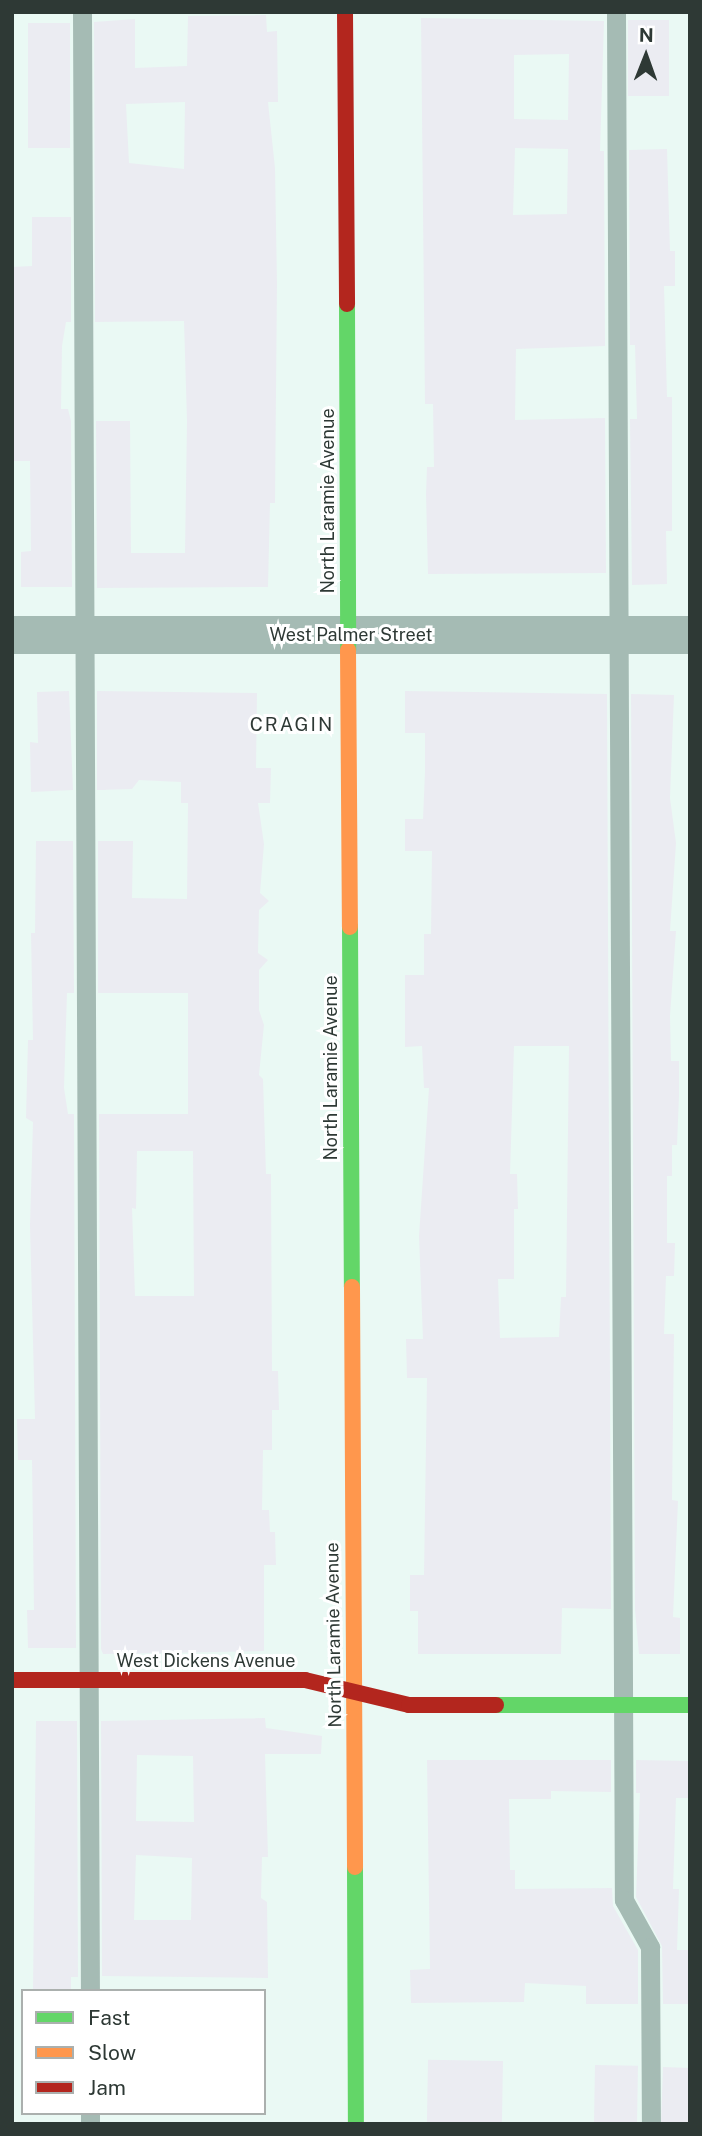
<!DOCTYPE html>
<html>
<head>
<meta charset="utf-8">
<style>
  body { margin:0 }
  #map { position:relative; width:702px; height:2136px; overflow:hidden; background:#eaf9f4; font-family:"Public Sans",sans-serif }
  div>[style] { position:absolute }
  .building>* { inset:0; background:#ebecf2; transform-origin:0 0 }
  .lane>* { height:19px; margin:-9.5px; padding:0 9.5px; transform-origin:9.5px; border-radius:9.5px; background:#a5bbb4 }
  .street>* { height:38px; margin:-19px; padding:0 19px; transform-origin:19px; border-radius:19px; background:#a5bbb4 }
  .fast>* { height:16px; margin:-8px; padding:0 8px; transform-origin:8px; border-radius:8px; background:#63d668 }
  .slow>* { height:16px; margin:-8px; padding:0 8px; transform-origin:8px; border-radius:8px; background:#ff974d }
  .jam>* { height:16px; margin:-8px; padding:0 8px; transform-origin:8px; border-radius:8px; background:#b3261e }
  span { translate:-50% -50%; white-space:nowrap; text-align:center; line-height:1.15; -webkit-text-stroke:6px #fff; paint-order:stroke }
  .street-label { font-size:18px; color:#2e3935 }
  .neighbourhood-label { font-size:19px; color:#2e3935; letter-spacing:2px }
  .frame { position:absolute; inset:0; border:14px solid #2e3935; pointer-events:none }
  .legend { position:absolute; left:21px; top:1989px; width:245px; height:126px; box-sizing:border-box; background:#fff; border:2px solid #abb0ae; margin:0; padding:9px 12px; list-style:none; font-size:21px; color:#2e3935 }
  .legend li { display:flex; align-items:center; gap:14px; height:35px }
  .legend b { width:35px; border:2px solid #abb0ae }
  .north { position:absolute; left:611px; top:21px; width:70px; height:70px; -webkit-text-stroke:5px #fff; paint-order:stroke; rotate:1deg; font-size:19px; font-weight:700; line-height:28px; text-align:center; color:#2e3935 }
  .north::after { content:''; display:block; margin:auto; width:24px; height:32px; background:#2e3935; clip-path:polygon(50% 0,100% 100%,50% 72%,0 100%) }
</style>
</head>
<body>
<div id="map">
  <div class="building">
    <div style="clip-path:polygon(evenodd,266px 15px,267px 32px,277px 31px,278px 102px,268px 102px,275px 168px,277px 283px,275px 503px,270px 503px,268px 587px,97px 588px,96px 421px,130px 421px,131px 553px,185px 553px,187px 421px,184px 321px,95px 322px,94px 22px,135px 19px,135px 68px,187px 66px,188px 16px,266px 15px,185px 102px,184px 169px,129px 163px,126px 104px,185px 102px)"></div>
    <div style="clip-path:polygon(evenodd,421px 18px,604px 21px,600px 151px,604px 151px,605px 346px,516px 349px,515px 420px,605px 418px,606px 573px,428px 574px,426px 494px,427px 467px,434px 467px,433px 404px,425px 404px,421px 18px,569px 54px,568px 120px,514px 119px,514px 55px,569px 54px,421px 18px,515px 148px,568px 149px,567px 214px,513px 215px,515px 148px)"></div>
    <div style="left:628px;top:20px;width:41px;height:76px"></div>
    <div style="left:70px;top:23px;width:125px;height:42px;rotate:90deg"></div>
    <div style="clip-path:polygon(667px 149px,670px 251px,675px 251px,675px 286px,664px 286px,667px 397px,672px 397px,672px 531px,666px 531px,667px 584px,632px 585px,630px 419px,637px 419px,635px 345px,630px 345px,629px 150px)"></div>
    <div style="clip-path:polygon(32px 217px,71px 217px,71px 322px,66px 322px,62px 346px,61px 409px,68px 409px,71px 421px,72px 587px,21px 587px,21px 552px,31px 551px,30px 461px,12px 461px,12px 267px,32px 266px)"></div>
    <div style="clip-path:polygon(69px 691px,73px 790px,31px 792px,30px 742px,38px 743px,37px 692px)"></div>
    <div style="clip-path:polygon(evenodd,97px 691px,257px 693px,256px 768px,271px 768px,270px 803px,258px 803px,264px 844px,260px 893px,269px 901px,259px 910px,258px 953px,268px 960px,259px 970px,259px 1010px,264px 1025px,259px 1075px,263px 1079px,266px 1174px,271px 1174px,272px 1371px,278px 1371px,279px 1410px,272px 1410px,272px 1450px,263px 1450px,262px 1510px,269px 1510px,270px 1532px,275px 1532px,276px 1565px,264px 1565px,264px 1651px,103px 1654px,101px 1649px,99px 1114px,188px 1114px,188px 993px,98px 993px,98px 841px,133px 841px,132px 898px,187px 899px,188px 803px,181px 803px,181px 782px,139px 780px,132px 789px,97px 790px,97px 691px,137px 1151px,193px 1151px,194px 1296px,135px 1296px,132px 1208px,136px 1209px,137px 1151px)"></div>
    <div style="clip-path:polygon(evenodd,405px 691px,607px 694px,611px 1609px,562px 1608px,561px 1654px,418px 1654px,418px 1611px,410px 1611px,410px 1575px,424px 1575px,427px 1378px,407px 1378px,406px 1339px,423px 1339px,419px 1236px,429px 1088px,424px 1088px,422px 1046px,405px 1047px,405px 975px,424px 975px,424px 934px,431px 934px,432px 851px,405px 851px,405px 819px,423px 819px,425px 772px,425px 733px,405px 733px,405px 691px,514px 1046px,569px 1046px,566px 1297px,561px 1297px,559px 1337px,500px 1338px,498px 1279px,514px 1279px,514px 1209px,518px 1209px,517px 1174px,510px 1174px,514px 1046px)"></div>
    <div style="clip-path:polygon(631px 694px,674px 695px,670px 798px,676px 843px,670px 931px,676px 931px,670px 1016px,671px 1061px,679px 1061px,679px 1096px,677px 1145px,672px 1145px,672px 1176px,667px 1176px,667px 1243px,675px 1243px,674px 1276px,666px 1276px,664px 1334px,674px 1334px,672px 1500px,678px 1501px,673px 1617px,680px 1618px,680px 1654px,639px 1654px,635px 1610px)"></div>
    <div style="clip-path:polygon(36px 841px,73px 841px,74px 993px,67px 993px,64px 1088px,68px 1114px,74px 1114px,76px 1648px,28px 1648px,27px 1610px,34px 1610px,32px 1460px,18px 1460px,17px 1419px,35px 1419px,30px 1225px,33px 1122px,26px 1118px,28px 1040px,33px 1040px,31px 933px,35px 933px)"></div>
    <div style="clip-path:polygon(evenodd,265px 1718px,266px 1728px,322px 1736px,321px 1754px,265px 1754px,268px 1857px,262px 1857px,261px 1898px,267px 1902px,268px 1978px,102px 1976px,101px 1721px,265px 1718px,137px 1755px,193px 1756px,194px 1822px,136px 1821px,137px 1755px,265px 1718px,136px 1855px,192px 1858px,191px 1920px,134px 1920px,136px 1855px)"></div>
    <div style="clip-path:polygon(36px 1721px,77px 1721px,78px 1977px,71px 1977px,71px 1991px,33px 1991px)"></div>
    <div style="clip-path:polygon(427px 1760px,611px 1760px,611px 1792px,551px 1791px,551px 1799px,509px 1799px,510px 1870px,515px 1870px,515px 1889px,612px 1888px,613px 1906px,638px 1950px,638px 2004px,586px 2004px,586px 1986px,525px 1983px,524px 2002px,411px 2003px,410px 1970px,430px 1969px)"></div>
    <div style="clip-path:polygon(636px 1760px,690px 1761px,690px 1798px,676px 1798px,673px 1889px,679px 1889px,677px 1950px,690px 1950px,690px 2004px,663px 2004px,662px 1946px,636px 1897px,640px 1793px,636px 1793px)"></div>
    <div style="left:503px;top:2061px;width:63px;height:75px;rotate:91deg"></div>
    <div style="left:595px;top:2065px;width:43px;height:59px;rotate:1deg"></div>
    <div style="left:663px;top:2067px;width:27px;height:57px;rotate:2deg"></div>
  </div>
  <div class="lane">
    <div style="left:82px;top:12px;width:1979px;rotate:89.77deg"></div>
    <div style="left:616px;top:12px;width:1888px;rotate:89.76deg"></div>
    <div style="left:624px;top:1900px;width:54px;rotate:61deg"></div>
    <div style="left:650px;top:1947px;width:177px;rotate:89.7deg"></div>
    <div style="left:90px;top:2113px;width:11px;rotate:90deg"></div>
  </div>
  <div class="street">
    <div style="left:12px;top:635px;width:678px"></div>
  </div>
  <div class="fast">
    <div style="left:347px;top:304px;width:346px;rotate:89.8deg"></div>
    <div style="left:350px;top:927px;width:360px;rotate:89.7deg"></div>
    <div style="left:496px;top:1705px;width:194px"></div>
    <div style="left:355px;top:1867px;width:257px;rotate:89.8deg"></div>
  </div>
  <div class="slow">
    <div style="left:348px;top:650px;width:277px;rotate:89.6deg"></div>
    <div style="left:352px;top:1287px;width:580px;rotate:89.7deg"></div>
  </div>
  <div class="jam">
    <div style="left:345px;top:12px;width:292px;rotate:89.6deg"></div>
    <div style="left:12px;top:1680px;width:293px"></div>
    <div style="left:305px;top:1680px;width:107px;rotate:13.5deg"></div>
    <div style="left:409px;top:1705px;width:87px"></div>
  </div>
  <div class="street-label">
    <span style="left:328px;top:501px;rotate:-90deg">North Laramie Avenue</span>
    <span style="left:351px;top:635px">West Palmer Street</span>
    <span style="left:331px;top:1068px;rotate:-90deg">North Laramie Avenue</span>
    <span style="left:334px;top:1635px;rotate:-91deg">North Laramie Avenue</span>
    <span style="left:206px;top:1661px">West Dickens Avenue</span>
  </div>
  <div class="neighbourhood-label">
    <span style="left:292px;top:725px">CRAGIN</span>
  </div>
  <div class="frame"></div>
  <ul class="legend">
  <li><b style="height:9px;background:#63d668"></b>Fast</li>
  <li><b style="height:9px;background:#ff974d"></b>Slow</li>
  <li><b style="height:9px;background:#b3261e"></b>Jam</li>
  </ul>
  <div class="north">N</div>
</div>
</body>
</html>
